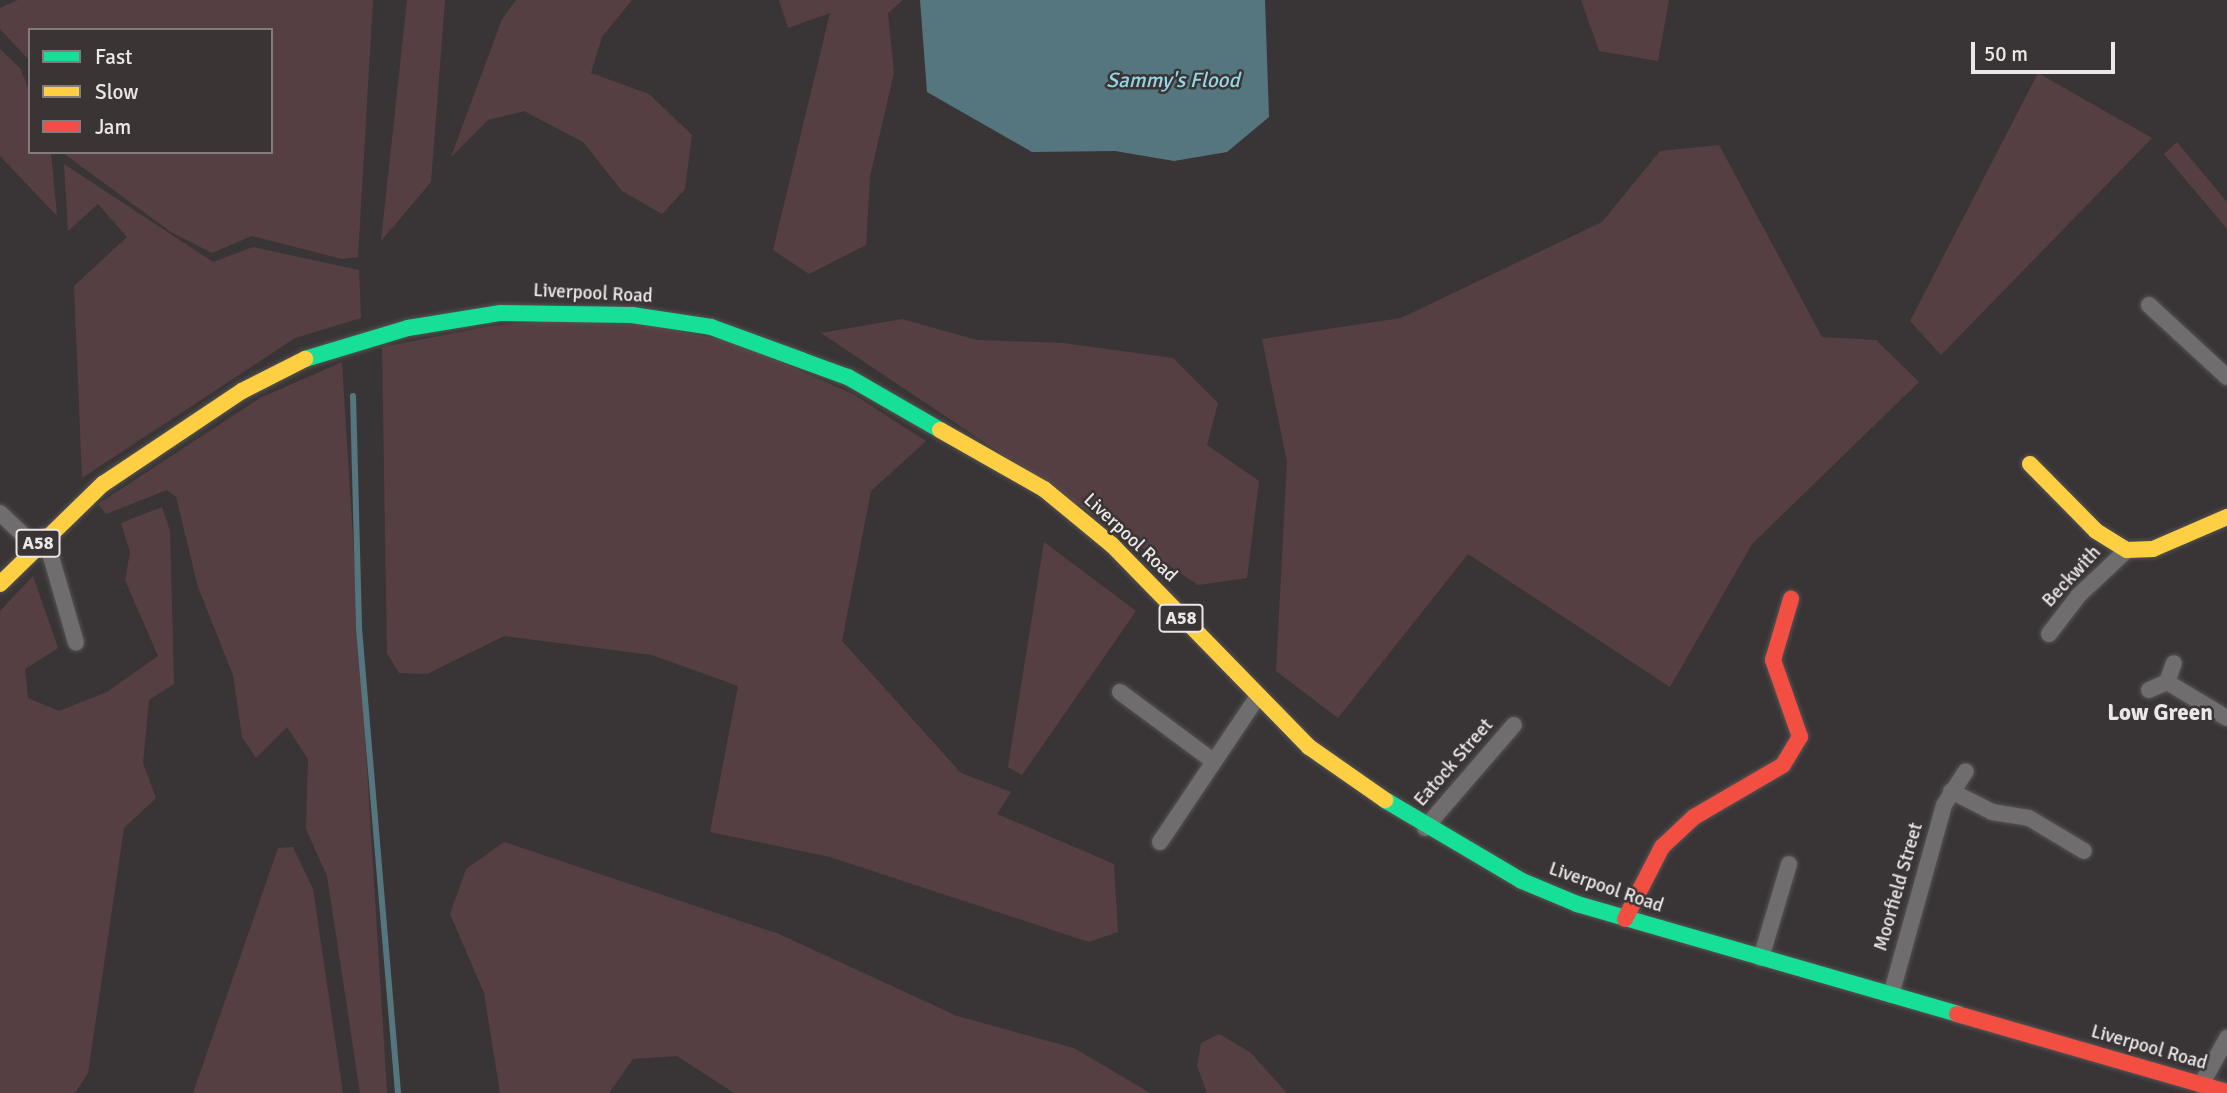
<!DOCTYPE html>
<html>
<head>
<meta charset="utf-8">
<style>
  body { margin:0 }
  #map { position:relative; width:2227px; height:1093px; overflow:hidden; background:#393536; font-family:Signika,sans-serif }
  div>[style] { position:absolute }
  .green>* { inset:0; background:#563f42 }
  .water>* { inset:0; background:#56767f }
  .stream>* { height:6px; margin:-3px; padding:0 3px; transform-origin:3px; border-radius:3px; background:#56767f }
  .roads { filter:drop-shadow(0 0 2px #555253) drop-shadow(0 0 2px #555253) }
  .street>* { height:16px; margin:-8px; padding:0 8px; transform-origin:8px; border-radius:8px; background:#706d6e }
  .fast>* { height:16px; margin:-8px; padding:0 8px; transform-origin:8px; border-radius:8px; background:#16e098 }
  .slow>* { height:16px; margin:-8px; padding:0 8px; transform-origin:8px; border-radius:8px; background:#ffcf43 }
  .jam>* { height:16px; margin:-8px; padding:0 8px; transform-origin:8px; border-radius:8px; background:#f24e42 }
  span { translate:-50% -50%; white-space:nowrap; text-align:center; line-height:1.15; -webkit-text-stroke:5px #3a3435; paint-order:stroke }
  .shield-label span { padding:2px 5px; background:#3a3435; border:2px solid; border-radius:5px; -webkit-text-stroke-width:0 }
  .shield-label { font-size:18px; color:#ebe7e8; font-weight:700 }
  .street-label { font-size:19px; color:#ebe7e8 }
  .water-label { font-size:21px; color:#94d6e9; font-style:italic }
  .quarter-label { font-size:23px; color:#ebe7e8; font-weight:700 }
  .legend { position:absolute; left:28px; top:28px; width:245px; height:126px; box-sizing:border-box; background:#3a3435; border:2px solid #817c7d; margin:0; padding:9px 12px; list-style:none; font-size:21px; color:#ebe7e8 }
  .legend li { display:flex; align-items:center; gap:14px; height:35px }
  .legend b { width:35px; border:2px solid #817c7d }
  .scale { position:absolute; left:1971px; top:42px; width:144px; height:32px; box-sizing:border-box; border:4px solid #ebe7e8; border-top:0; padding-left:9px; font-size:21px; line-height:24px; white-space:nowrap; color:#ebe7e8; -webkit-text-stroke:5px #3a3435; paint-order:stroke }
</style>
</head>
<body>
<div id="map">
  <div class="green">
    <div style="clip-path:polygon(18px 0,373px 0,358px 257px,342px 259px,252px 236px,212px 253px,171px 232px,63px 153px,271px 152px,271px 30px,30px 30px,30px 61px,0 29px,0 8px)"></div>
    <div style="clip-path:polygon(407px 0,445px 0,431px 182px,381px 241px)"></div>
    <div style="clip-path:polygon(516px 0,632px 0,602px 37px,591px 73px,649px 94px,692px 135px,685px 189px,662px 214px,622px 191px,583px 142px,524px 111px,488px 120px,451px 157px,502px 19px)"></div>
    <div style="clip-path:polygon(779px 0,903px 0,888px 13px,894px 73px,870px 176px,866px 245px,809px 274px,773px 250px,830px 13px,788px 28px)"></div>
    <div style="clip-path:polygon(1581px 0,1669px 0,1658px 61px,1599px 51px)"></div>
    <div style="clip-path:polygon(0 49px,20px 68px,30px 92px,30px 152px,51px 152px,57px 216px,0 156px)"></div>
    <div style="clip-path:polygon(2038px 73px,2152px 138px,1941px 355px,1910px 321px)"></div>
    <div style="clip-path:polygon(2177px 142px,2227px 202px,2227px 229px,2164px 154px)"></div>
    <div style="clip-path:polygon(1719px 145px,1822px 337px,1876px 340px,1919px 382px,1752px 544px,1670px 687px,1468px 554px,1338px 718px,1276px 671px,1287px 462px,1262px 339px,1401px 318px,1602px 222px,1660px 151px)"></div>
    <div style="clip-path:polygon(64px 164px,213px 262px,253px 247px,359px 270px,361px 318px,295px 338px,82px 478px,74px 286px,127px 237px,98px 204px,68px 231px)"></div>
    <div style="clip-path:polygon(604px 316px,737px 343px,853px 394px,926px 441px,871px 491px,842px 641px,961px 773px,1011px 792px,997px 814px,1114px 864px,1118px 932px,1089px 942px,830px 857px,710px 832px,738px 686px,652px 655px,504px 636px,427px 674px,399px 673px,387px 653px,382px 347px,491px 326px)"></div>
    <div style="clip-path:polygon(902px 319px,977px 340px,1063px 343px,1173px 358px,1218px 403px,1207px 445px,1259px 481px,1247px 578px,1198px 585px,821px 333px)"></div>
    <div style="clip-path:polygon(342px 362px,387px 1093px,360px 1093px,327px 876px,306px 829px,308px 759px,287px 727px,256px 758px,242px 737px,233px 675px,198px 587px,176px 497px,167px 490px,106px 514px,98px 504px,260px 398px)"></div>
    <div style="clip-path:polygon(162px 507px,170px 531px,174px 684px,149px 700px,143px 763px,156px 798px,124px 828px,88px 1073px,75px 1093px,0 1093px,0 611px,33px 576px,58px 648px,25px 669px,28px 698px,59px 711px,107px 692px,158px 656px,125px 580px,130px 552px,121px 523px)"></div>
    <div style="clip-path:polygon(1044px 542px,1136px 611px,1022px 775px,1008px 767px)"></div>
    <div style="clip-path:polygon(504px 842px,779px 934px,957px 1016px,1074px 1048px,1150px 1093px,734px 1093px,677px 1056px,633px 1059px,609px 1093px,500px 1093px,484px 993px,450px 914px,466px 869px)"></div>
    <div style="clip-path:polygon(293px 847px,313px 889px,343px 1093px,193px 1093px,278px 848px)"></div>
    <div style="clip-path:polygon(1219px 1034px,1250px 1052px,1287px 1093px,1207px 1093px,1197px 1066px,1201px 1043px)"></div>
  </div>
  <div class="water">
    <div style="clip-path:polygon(920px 0,1265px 0,1269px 117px,1227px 152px,1174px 161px,1115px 151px,1032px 152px,927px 92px)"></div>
  </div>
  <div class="stream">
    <div style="left:353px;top:396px;width:232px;rotate:88.5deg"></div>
    <div style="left:359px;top:628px;width:467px;rotate:85.2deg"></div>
  </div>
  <div class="roads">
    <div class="street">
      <div style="left:2149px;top:305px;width:106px;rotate:42.7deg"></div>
      <div style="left:0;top:513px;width:48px;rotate:43.3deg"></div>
      <div style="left:45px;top:536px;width:111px;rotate:73.8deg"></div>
      <div style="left:2049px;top:634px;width:49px;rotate:-52.4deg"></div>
      <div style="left:2079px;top:595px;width:66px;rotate:-43.2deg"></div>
      <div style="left:2167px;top:682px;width:70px;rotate:31deg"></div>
      <div style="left:2149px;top:690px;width:20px;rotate:-24deg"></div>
      <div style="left:2167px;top:682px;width:20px;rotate:-70deg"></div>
      <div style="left:1120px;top:692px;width:114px;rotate:36.5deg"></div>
      <div style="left:1951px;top:791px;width:46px;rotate:27.1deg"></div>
      <div style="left:1992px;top:812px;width:37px;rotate:9deg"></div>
      <div style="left:2029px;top:818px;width:64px;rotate:31deg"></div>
      <div style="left:1425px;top:828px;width:136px;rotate:-49.2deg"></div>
      <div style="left:1160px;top:842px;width:172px;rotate:-56.1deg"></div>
      <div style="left:1761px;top:958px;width:98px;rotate:-73.4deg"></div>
      <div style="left:1891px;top:995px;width:197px;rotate:-74.4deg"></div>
      <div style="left:1944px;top:805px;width:40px;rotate:-57.1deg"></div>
      <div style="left:2201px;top:1085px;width:54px;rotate:-61deg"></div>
    </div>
    <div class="fast">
      <div style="left:305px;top:359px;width:108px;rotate:-16.8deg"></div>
      <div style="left:408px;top:328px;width:94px;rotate:-9.2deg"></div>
      <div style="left:501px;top:313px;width:131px;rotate:0.9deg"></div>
      <div style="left:632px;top:315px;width:80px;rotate:8.6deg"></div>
      <div style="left:711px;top:327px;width:146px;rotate:20.1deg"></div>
      <div style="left:848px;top:377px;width:106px;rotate:29.9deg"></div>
      <div style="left:1385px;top:800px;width:159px;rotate:30.6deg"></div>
      <div style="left:1522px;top:881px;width:60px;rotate:22.7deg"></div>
      <div style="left:1577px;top:904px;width:396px;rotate:16.1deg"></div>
    </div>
    <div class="slow">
      <div style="left:940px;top:430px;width:120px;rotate:29.6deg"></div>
      <div style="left:1044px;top:489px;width:88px;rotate:39.5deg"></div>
      <div style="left:1112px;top:545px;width:282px;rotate:45.7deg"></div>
      <div style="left:1309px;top:747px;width:93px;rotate:34.9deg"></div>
      <div style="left:2030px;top:464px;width:94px;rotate:45.4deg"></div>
      <div style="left:2096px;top:531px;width:36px;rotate:32deg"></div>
      <div style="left:2127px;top:550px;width:26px;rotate:-2deg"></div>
      <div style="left:2153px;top:549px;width:81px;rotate:-23.4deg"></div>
      <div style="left:0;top:584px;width:144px;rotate:-44.2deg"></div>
      <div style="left:103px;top:484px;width:167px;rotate:-33.8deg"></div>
      <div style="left:242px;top:391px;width:71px;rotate:-26.9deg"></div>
    </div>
    <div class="jam">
      <div style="left:1625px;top:919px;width:81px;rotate:-62.8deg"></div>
      <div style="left:1662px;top:847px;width:44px;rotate:-43.2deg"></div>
      <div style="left:1694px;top:817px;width:103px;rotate:-30.3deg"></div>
      <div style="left:1783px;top:765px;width:33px;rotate:-59deg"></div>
      <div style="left:1800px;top:737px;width:82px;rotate:-109.3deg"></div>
      <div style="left:1773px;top:660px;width:64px;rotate:-73.6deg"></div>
      <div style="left:1957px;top:1014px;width:281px;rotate:16.1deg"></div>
    </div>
  </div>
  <div class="shield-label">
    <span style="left:38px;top:543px">A58</span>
    <span style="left:1181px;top:618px">A58</span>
  </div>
  <div class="street-label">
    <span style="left:593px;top:294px;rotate:3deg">Liverpool Road</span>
    <span style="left:1130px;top:538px;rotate:43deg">Liverpool Road</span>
    <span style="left:2072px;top:577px;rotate:-47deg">Beckwith</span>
    <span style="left:1454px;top:763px;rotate:-49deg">Eatock Street</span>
    <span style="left:1899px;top:887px;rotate:-74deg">Moorfield Street</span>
    <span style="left:1606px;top:888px;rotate:19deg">Liverpool Road</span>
    <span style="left:2149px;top:1048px;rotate:16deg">Liverpool Road</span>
  </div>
  <div class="water-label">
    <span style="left:1173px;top:80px">Sammy's Flood</span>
  </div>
  <div class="quarter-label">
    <span style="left:2160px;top:713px">Low Green</span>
  </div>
  <ul class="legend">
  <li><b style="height:9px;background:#16e098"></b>Fast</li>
  <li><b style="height:9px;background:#ffcf43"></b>Slow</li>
  <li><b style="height:9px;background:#f24e42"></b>Jam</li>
  </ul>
  <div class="scale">50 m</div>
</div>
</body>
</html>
